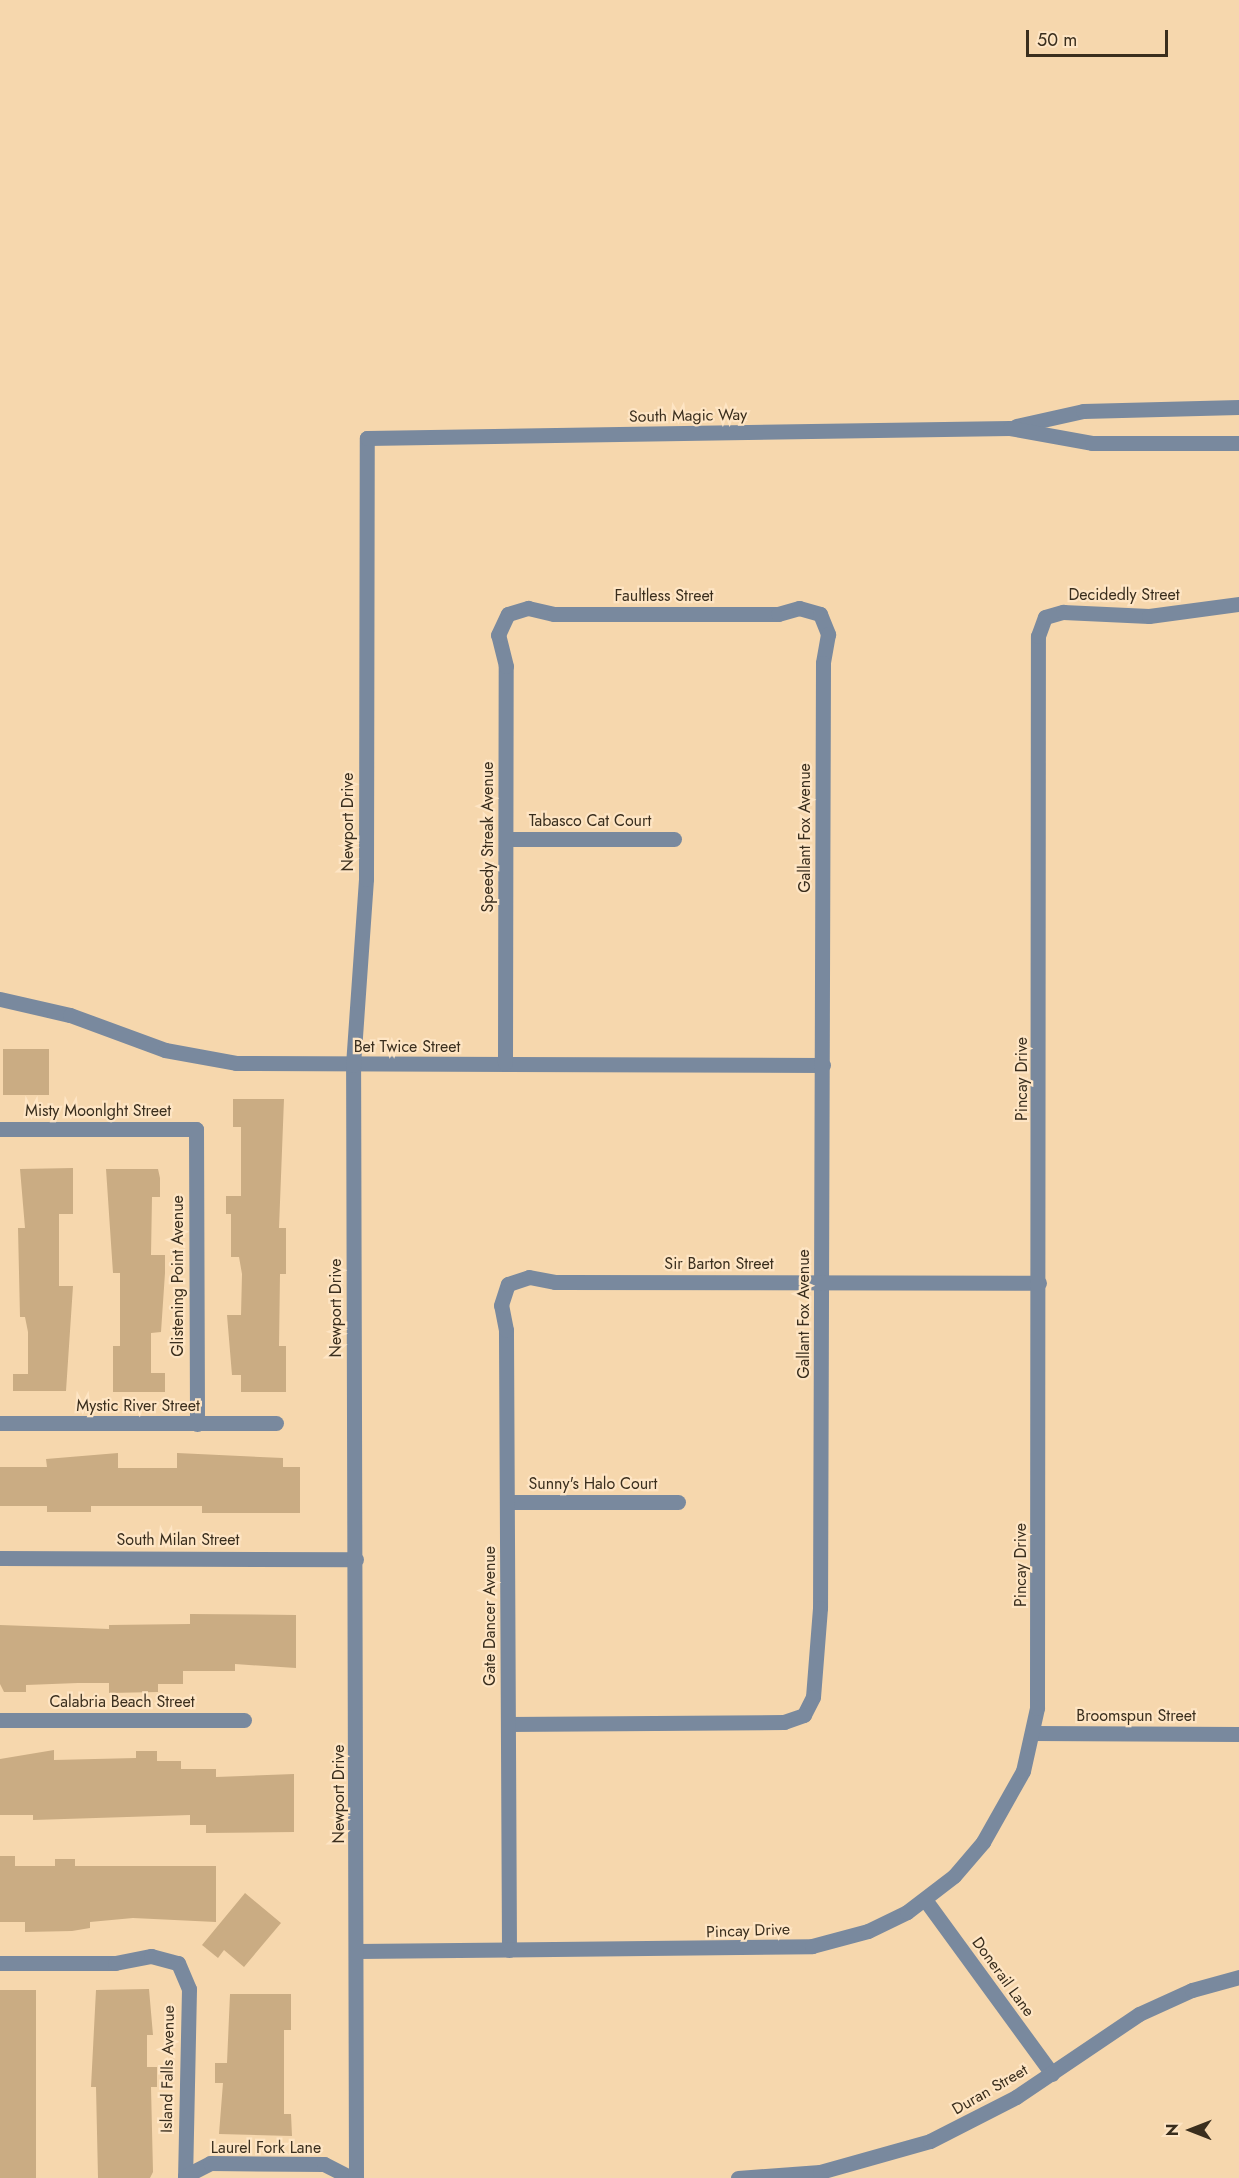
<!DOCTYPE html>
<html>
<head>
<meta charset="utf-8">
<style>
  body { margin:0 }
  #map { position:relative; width:1239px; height:2178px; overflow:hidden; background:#f6d7ad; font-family:Jost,sans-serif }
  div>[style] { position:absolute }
  .building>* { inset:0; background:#caac83; transform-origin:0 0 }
  .minor>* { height:15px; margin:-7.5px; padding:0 7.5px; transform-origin:7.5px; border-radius:7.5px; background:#79899e }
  span { translate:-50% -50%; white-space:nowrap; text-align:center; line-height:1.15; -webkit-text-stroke:4.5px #fee5c4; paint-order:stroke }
  .street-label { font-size:16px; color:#3a2e1d }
  .north { position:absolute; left:1161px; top:2100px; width:60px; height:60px; -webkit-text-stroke:4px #fee5c4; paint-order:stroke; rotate:270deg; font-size:16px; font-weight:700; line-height:24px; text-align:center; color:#3a2e1d }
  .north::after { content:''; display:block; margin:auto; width:21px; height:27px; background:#3a2e1d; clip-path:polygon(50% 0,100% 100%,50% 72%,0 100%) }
  .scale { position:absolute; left:1026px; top:30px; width:142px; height:27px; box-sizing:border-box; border:3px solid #3a2e1d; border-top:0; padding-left:8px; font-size:18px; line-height:21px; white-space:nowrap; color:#3a2e1d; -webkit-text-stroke:4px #fee5c4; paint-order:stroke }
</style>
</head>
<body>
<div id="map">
  <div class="building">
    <div style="left:3px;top:1049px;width:46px;height:46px"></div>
    <div style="clip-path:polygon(233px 1099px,284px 1099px,279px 1228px,286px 1228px,286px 1274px,280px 1274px,279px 1346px,286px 1346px,286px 1392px,241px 1392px,241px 1375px,232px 1375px,227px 1315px,241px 1315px,242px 1274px,239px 1257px,231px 1257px,231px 1214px,226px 1214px,226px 1196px,241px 1196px,241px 1127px,233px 1127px)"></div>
    <div style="clip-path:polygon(73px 1168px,73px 1214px,59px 1214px,59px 1286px,73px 1286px,66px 1391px,13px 1391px,13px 1374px,28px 1374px,28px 1332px,25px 1317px,20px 1317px,18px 1228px,25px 1228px,20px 1169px)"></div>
    <div style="clip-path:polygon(106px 1169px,158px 1169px,160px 1178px,160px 1197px,152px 1197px,151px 1255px,165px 1255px,165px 1273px,161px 1332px,151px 1333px,151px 1373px,165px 1373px,165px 1392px,113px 1392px,113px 1346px,120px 1346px,120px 1273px,113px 1273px)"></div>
    <div style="clip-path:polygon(118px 1453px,118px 1468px,177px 1468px,177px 1453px,283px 1458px,283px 1467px,300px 1467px,300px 1513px,202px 1513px,202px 1506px,91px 1506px,91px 1512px,47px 1512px,47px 1506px,0 1506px,0 1467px,47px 1467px,46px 1459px)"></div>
    <div style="clip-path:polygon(190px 1614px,296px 1615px,296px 1668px,235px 1664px,235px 1671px,183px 1671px,183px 1684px,158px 1684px,158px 1692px,109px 1693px,109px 1683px,78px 1683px,26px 1685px,26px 1692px,4px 1692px,0 1684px,0 1625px,109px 1629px,109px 1625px,190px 1624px)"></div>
    <div style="clip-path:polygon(54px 1750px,54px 1760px,136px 1758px,136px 1751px,157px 1751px,157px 1761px,181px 1761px,181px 1769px,216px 1769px,216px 1777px,294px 1774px,294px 1832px,206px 1833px,206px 1825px,190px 1825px,190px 1815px,33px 1820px,33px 1815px,0 1815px,0 1759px)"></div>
    <div style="clip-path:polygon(0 1856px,15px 1856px,15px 1866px,55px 1866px,55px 1859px,75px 1859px,75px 1866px,216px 1866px,216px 1922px,133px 1918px,90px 1922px,90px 1928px,72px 1931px,25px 1932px,25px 1922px,0 1922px)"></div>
    <div style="clip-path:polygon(245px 1893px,281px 1923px,244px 1967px,224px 1950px,218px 1958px,202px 1945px)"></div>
    <div style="clip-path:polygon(149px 1989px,153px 2035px,147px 2035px,147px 2067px,157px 2067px,157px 2087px,151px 2087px,153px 2172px,150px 2178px,98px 2178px,96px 2087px,91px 2087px,96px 1990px)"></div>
    <div style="left:0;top:1990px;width:36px;height:188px"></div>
    <div style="clip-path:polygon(230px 1994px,291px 1994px,291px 2030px,284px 2030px,284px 2114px,291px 2114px,292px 2136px,219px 2134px,223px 2083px,215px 2083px,215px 2063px,227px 2063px)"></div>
  </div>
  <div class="minor">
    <div style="left:1016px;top:426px;width:69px;rotate:-12.6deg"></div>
    <div style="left:1083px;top:411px;width:156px;rotate:-1.5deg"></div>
    <div style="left:506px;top:839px;width:168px"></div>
    <div style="left:0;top:999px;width:72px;rotate:12.9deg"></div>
    <div style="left:70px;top:1015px;width:101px;rotate:20.2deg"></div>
    <div style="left:165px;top:1050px;width:72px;rotate:10.4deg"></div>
    <div style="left:236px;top:1063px;width:587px;rotate:0.2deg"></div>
    <div style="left:505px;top:1063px;width:397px;rotate:-89.9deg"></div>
    <div style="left:506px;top:666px;width:32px;rotate:-104deg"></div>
    <div style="left:498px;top:635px;width:23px;rotate:-65deg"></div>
    <div style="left:508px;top:614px;width:21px;rotate:-17deg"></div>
    <div style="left:528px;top:608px;width:27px;rotate:13deg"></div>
    <div style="left:554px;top:614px;width:224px"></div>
    <div style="left:778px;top:614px;width:22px;rotate:-16deg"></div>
    <div style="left:799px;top:608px;width:22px;rotate:16deg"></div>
    <div style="left:820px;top:614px;width:22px;rotate:68deg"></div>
    <div style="left:828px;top:634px;width:29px;rotate:100deg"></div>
    <div style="left:823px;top:663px;width:945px;rotate:90.18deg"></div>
    <div style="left:820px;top:1608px;width:89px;rotate:94.5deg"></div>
    <div style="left:813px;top:1697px;width:20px;rotate:117deg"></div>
    <div style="left:804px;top:1715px;width:21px;rotate:161deg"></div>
    <div style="left:784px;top:1722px;width:276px;rotate:179.6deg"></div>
    <div style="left:0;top:1129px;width:196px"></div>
    <div style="left:196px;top:1129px;width:295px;rotate:89.8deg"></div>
    <div style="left:0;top:1423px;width:276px"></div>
    <div style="left:507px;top:1502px;width:171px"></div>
    <div style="left:0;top:1558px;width:356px;rotate:0.2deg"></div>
    <div style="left:0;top:1720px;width:244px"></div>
    <div style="left:1033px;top:1733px;width:206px;rotate:0.3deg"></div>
    <div style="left:926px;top:1901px;width:214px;rotate:53.9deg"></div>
    <div style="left:509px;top:1950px;width:620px;rotate:-90.28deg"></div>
    <div style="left:506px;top:1330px;width:25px;rotate:-101deg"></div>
    <div style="left:501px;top:1305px;width:22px;rotate:-72deg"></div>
    <div style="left:508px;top:1284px;width:22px;rotate:-18deg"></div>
    <div style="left:529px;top:1277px;width:26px;rotate:11deg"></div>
    <div style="left:555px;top:1282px;width:484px;rotate:0.1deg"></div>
    <div style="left:357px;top:1951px;width:455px;rotate:-0.6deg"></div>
    <div style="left:812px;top:1946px;width:58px;rotate:-15deg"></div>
    <div style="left:868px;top:1931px;width:43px;rotate:-26deg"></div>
    <div style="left:907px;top:1912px;width:59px;rotate:-37.5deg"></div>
    <div style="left:954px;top:1876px;width:45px;rotate:-49.5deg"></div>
    <div style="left:983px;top:1842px;width:81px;rotate:-60.6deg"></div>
    <div style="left:1023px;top:1771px;width:65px;rotate:-77.5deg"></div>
    <div style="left:1037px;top:1708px;width:1072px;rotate:-89.95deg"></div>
    <div style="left:1038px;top:636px;width:20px;rotate:-70deg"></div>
    <div style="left:1045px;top:617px;width:19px;rotate:-16deg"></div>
    <div style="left:1063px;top:612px;width:86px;rotate:2.7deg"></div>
    <div style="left:1149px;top:616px;width:91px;rotate:-7.6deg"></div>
    <div style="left:0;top:1963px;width:115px"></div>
    <div style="left:115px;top:1963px;width:37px;rotate:-11deg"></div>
    <div style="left:151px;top:1956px;width:28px;rotate:15deg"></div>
    <div style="left:178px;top:1963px;width:28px;rotate:67deg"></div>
    <div style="left:189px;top:1989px;width:189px;rotate:91.2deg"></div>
    <div style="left:185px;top:2176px;width:28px;rotate:-27deg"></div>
    <div style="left:210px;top:2163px;width:114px;rotate:0.5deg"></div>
    <div style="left:324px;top:2164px;width:30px;rotate:27deg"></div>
    <div style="left:356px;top:2178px;width:1113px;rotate:-90.15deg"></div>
    <div style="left:353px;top:1065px;width:186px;rotate:-86deg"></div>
    <div style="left:366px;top:879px;width:441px;rotate:-89.9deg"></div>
    <div style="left:367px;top:438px;width:643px;rotate:-0.89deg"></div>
    <div style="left:1010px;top:428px;width:83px;rotate:10.4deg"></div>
    <div style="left:1092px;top:443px;width:147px"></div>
    <div style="left:738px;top:2178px;width:82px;rotate:-4.2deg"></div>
    <div style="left:820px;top:2172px;width:114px;rotate:-15.7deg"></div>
    <div style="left:930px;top:2141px;width:97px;rotate:-27.1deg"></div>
    <div style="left:1016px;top:2097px;width:148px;rotate:-34deg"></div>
    <div style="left:1139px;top:2014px;width:58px;rotate:-24.4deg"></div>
    <div style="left:1192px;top:1990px;width:49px;rotate:-15.5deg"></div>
  </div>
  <div class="street-label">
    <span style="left:688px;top:416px;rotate:-1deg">South Magic Way</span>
    <span style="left:1124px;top:595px">Decidedly Street</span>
    <span style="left:664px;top:596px">Faultless Street</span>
    <span style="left:590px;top:821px">Tabasco Cat Court</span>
    <span style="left:348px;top:822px;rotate:-90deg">Newport Drive</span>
    <span style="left:805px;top:828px;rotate:-90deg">Gallant Fox Avenue</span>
    <span style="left:488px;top:837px;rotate:-90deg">Speedy Streak Avenue</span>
    <span style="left:407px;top:1047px">Bet Twice Street</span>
    <span style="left:1022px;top:1079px;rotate:-90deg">Pincay Drive</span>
    <span style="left:98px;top:1111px">Misty Moonlght Street</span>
    <span style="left:719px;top:1264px">Sir Barton Street</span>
    <span style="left:178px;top:1276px;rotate:-90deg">Glistening Point Avenue</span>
    <span style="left:336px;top:1308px;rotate:-90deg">Newport Drive</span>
    <span style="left:804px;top:1314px;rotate:-90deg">Gallant Fox Avenue</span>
    <span style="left:138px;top:1406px">Mystic River Street</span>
    <span style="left:593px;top:1484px">Sunny's Halo Court</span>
    <span style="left:178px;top:1540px">South Milan Street</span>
    <span style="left:1021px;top:1565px;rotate:-90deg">Pincay Drive</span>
    <span style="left:490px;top:1616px;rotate:-90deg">Gate Dancer Avenue</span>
    <span style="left:122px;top:1702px">Calabria Beach Street</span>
    <span style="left:1136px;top:1716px">Broomspun Street</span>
    <span style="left:339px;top:1794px;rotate:-90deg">Newport Drive</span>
    <span style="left:748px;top:1931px;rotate:-2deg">Pincay Drive</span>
    <span style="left:1003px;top:1977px;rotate:54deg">Donerail Lane</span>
    <span style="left:168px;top:2069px;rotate:-89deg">Island Falls Avenue</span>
    <span style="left:990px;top:2090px;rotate:-30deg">Duran Street</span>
    <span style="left:266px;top:2148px">Laurel Fork Lane</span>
  </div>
  <div class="north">N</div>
  <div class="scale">50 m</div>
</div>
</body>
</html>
